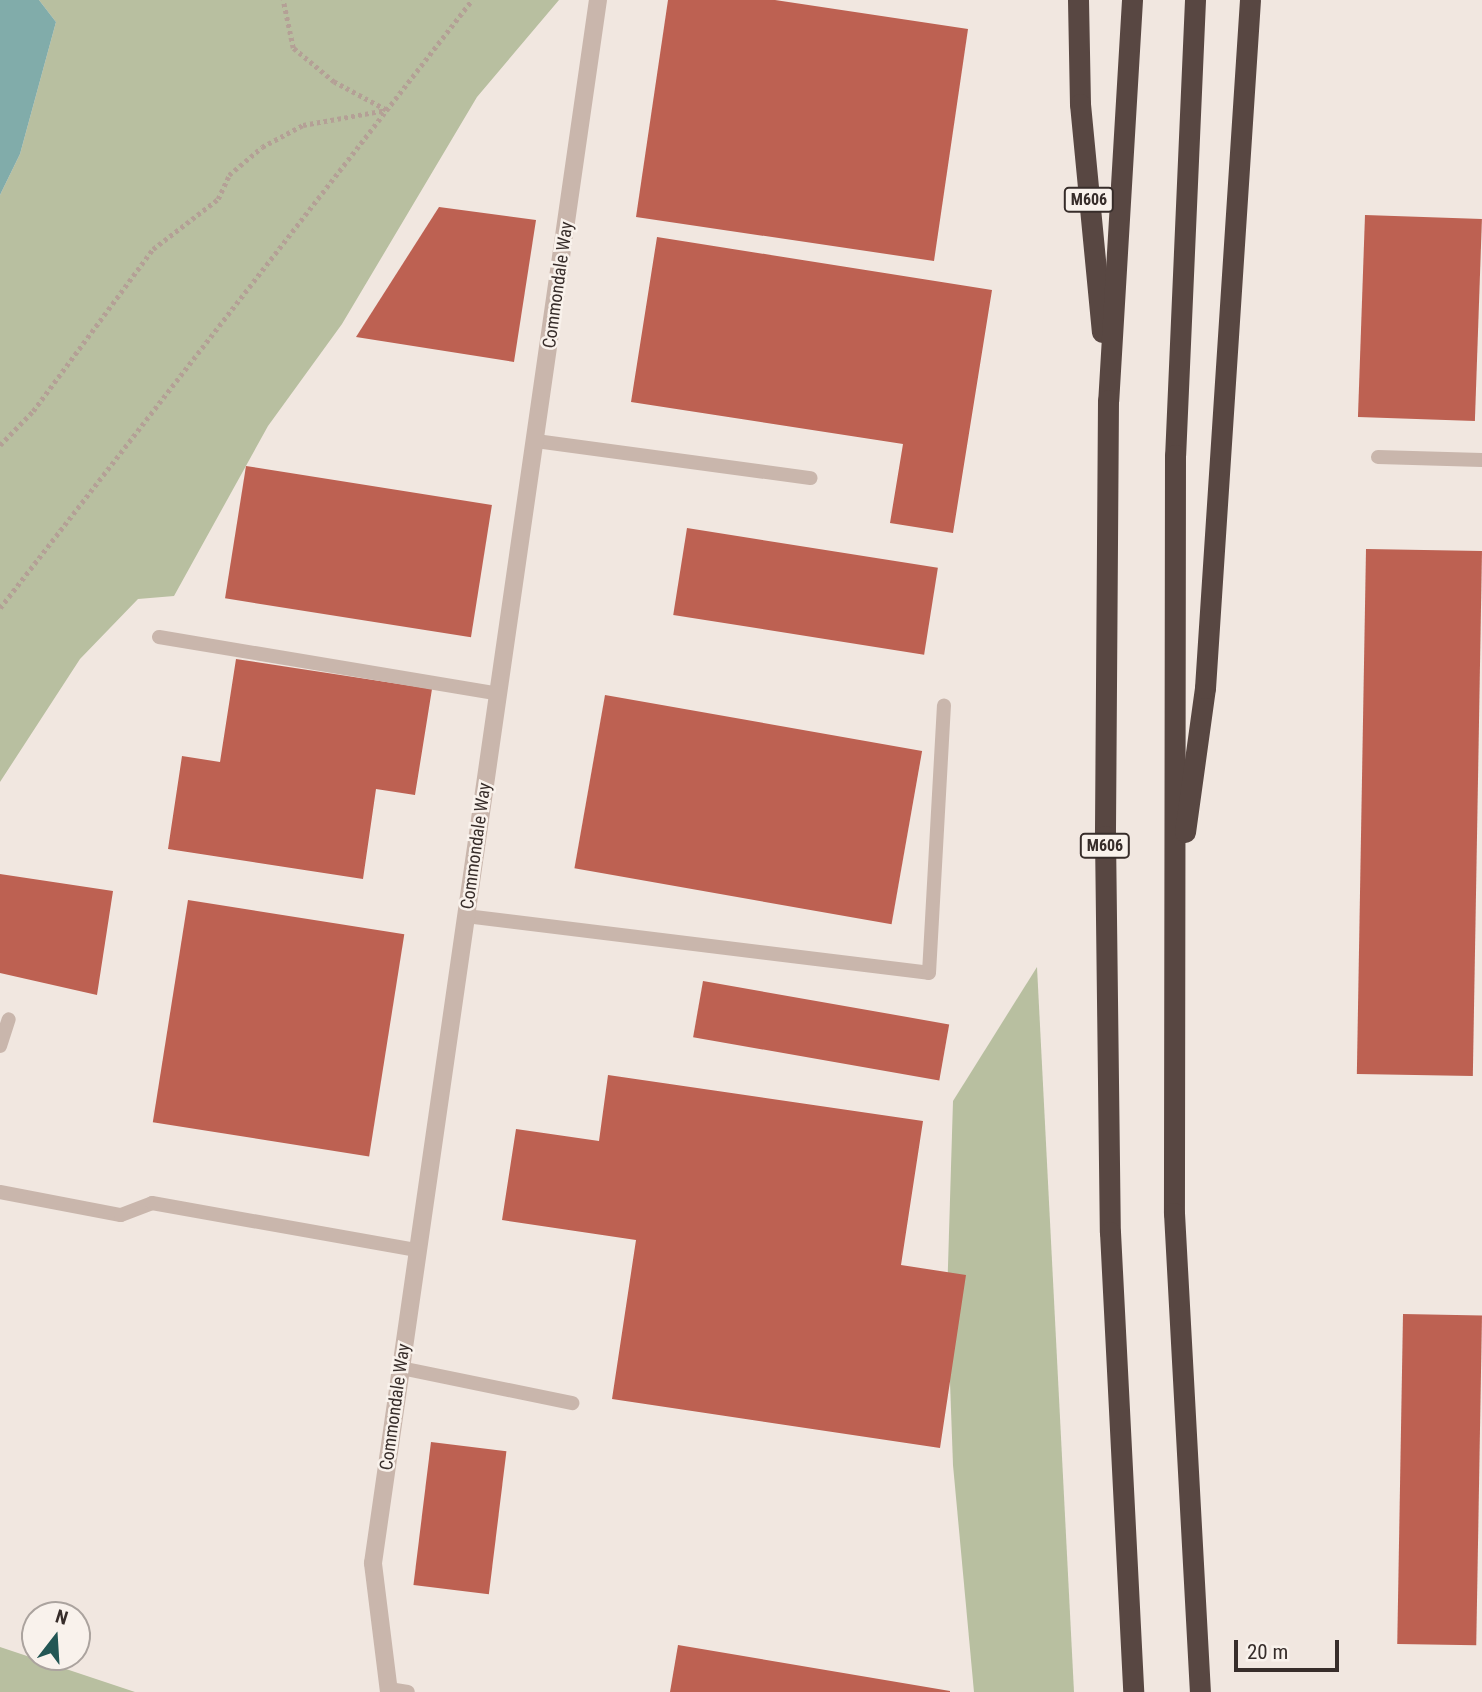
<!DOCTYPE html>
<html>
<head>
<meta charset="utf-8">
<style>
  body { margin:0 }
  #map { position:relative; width:1482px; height:1692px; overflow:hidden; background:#f1e7e0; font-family:"Roboto Condensed",sans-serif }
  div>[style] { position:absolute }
  .green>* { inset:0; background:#b8bfa0 }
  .water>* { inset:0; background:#81acaa }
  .building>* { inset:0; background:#bd6152; transform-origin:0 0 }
  .path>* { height:4.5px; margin-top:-2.25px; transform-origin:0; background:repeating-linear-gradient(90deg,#b4a096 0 3.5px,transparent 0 7px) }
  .service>* { height:14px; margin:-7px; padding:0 7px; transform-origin:7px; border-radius:7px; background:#c9b6ac }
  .minor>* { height:18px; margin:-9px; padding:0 9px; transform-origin:9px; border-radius:9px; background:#c9b6ac }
  .motorway>* { height:21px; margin:-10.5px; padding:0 10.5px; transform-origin:10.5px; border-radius:10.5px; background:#584742 }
  span { translate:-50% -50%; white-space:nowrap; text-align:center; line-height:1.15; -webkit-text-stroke:5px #f9f2ec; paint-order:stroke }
  .shield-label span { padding:2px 5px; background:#f9f2ec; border:2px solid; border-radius:5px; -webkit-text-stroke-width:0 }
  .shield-label { font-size:16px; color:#372d2a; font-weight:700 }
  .street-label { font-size:18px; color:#372d2a }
  .north { position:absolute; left:21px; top:1601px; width:70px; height:70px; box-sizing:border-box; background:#f9f2ec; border:2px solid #aba39e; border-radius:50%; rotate:17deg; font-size:19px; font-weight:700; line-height:28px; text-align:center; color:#372d2a }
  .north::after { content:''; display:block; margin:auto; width:24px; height:32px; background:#235654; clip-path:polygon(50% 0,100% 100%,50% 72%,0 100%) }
  .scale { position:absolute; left:1234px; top:1640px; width:105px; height:32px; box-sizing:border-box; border:4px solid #372d2a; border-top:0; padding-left:9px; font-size:21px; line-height:24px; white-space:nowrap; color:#372d2a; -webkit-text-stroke:5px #f9f2ec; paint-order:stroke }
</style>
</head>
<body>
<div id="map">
  <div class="green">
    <div style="clip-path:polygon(39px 0,559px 0,477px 97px,342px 324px,268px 426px,174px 596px,138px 599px,80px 659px,0 782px,0 195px,20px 154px,56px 22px)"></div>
    <div style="clip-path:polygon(1037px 967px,1074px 1692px,974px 1692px,953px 1465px,947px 1299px,953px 1101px)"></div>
    <div style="clip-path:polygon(0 1647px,135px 1692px,0 1692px)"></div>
  </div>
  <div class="water">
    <div style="clip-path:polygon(0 0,39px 0,56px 22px,20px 154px,0 195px)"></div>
  </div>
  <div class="building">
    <div style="clip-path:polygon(668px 0,775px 0,968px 29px,934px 261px,636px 217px)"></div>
    <div style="clip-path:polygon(439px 207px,536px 220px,514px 362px,356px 337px)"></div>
    <div style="left:1365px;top:215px;width:117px;height:202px;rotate:2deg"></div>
    <div style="clip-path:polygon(657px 237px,992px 290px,953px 533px,890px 523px,903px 444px,631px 402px)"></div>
    <div style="left:246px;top:466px;width:249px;height:134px;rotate:9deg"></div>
    <div style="left:687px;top:528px;width:254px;height:88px;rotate:9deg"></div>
    <div style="left:1366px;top:549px;width:116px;height:525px;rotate:1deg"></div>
    <div style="clip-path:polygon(236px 659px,432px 689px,415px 795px,376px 789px,363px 879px,168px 849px,182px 756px,220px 762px)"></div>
    <div style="left:605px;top:695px;width:322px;height:176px;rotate:10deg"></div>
    <div style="clip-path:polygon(0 874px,113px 891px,97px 995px,0 973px)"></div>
    <div style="left:188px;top:900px;width:219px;height:225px;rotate:9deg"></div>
    <div style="left:703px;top:981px;width:250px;height:57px;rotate:10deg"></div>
    <div style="clip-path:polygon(608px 1075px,923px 1121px,901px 1265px,966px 1275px,940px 1448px,612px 1399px,636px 1240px,502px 1220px,516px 1129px,599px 1141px)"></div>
    <div style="left:1403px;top:1314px;width:79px;height:330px;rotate:1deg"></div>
    <div style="left:431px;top:1442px;width:76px;height:144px;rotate:7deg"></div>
    <div style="clip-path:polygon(678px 1645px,950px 1691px,950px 1692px,670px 1692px)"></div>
  </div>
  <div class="path">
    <div style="left:0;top:445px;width:47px;rotate:-45.9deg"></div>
    <div style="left:33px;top:411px;width:202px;rotate:-53.5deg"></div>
    <div style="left:153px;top:249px;width:82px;rotate:-37.6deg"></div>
    <div style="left:218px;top:199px;width:26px;rotate:-65deg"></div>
    <div style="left:229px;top:175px;width:43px;rotate:-40.3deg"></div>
    <div style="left:262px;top:147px;width:47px;rotate:-28.2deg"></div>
    <div style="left:303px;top:125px;width:84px;rotate:-10.2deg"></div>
    <div style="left:386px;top:110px;width:59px;rotate:-151.7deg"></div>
    <div style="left:334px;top:82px;width:53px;rotate:-140.3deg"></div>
    <div style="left:293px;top:48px;width:49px;rotate:-101.8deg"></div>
    <div style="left:0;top:608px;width:770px;rotate:-52.18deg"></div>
  </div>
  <div class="service">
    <div style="left:536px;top:441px;width:277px;rotate:7.7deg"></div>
    <div style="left:1378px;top:457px;width:104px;rotate:1.7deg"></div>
    <div style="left:159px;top:637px;width:345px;rotate:9.5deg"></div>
    <div style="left:466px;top:916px;width:466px;rotate:7deg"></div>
    <div style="left:929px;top:973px;width:268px;rotate:-86.8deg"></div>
    <div style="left:0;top:1046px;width:28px;rotate:-72deg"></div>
    <div style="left:0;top:1192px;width:123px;rotate:10.8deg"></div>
    <div style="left:121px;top:1215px;width:33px;rotate:-21deg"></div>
    <div style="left:152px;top:1203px;width:269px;rotate:10.1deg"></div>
    <div style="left:401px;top:1368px;width:175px;rotate:11.6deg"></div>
    <div style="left:389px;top:1689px;width:19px;rotate:9deg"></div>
  </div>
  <div class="minor">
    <div style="left:389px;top:1692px;width:130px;rotate:-97.1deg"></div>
    <div style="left:373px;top:1563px;width:1579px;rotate:-81.81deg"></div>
  </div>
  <div class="motorway">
    <div style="left:1078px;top:0;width:104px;rotate:88.9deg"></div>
    <div style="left:1080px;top:104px;width:229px;rotate:84.5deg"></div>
    <div style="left:1132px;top:0;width:401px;rotate:93.4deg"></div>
    <div style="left:1108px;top:400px;width:436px;rotate:90.4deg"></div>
    <div style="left:1105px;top:836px;width:396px;rotate:89.3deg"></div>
    <div style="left:1110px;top:1232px;width:461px;rotate:87.1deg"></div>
    <div style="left:1195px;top:0;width:455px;rotate:92.5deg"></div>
    <div style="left:1175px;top:455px;width:758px;rotate:90.08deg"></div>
    <div style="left:1174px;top:1213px;width:480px;rotate:86.9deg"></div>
    <div style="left:1185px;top:832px;width:145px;rotate:-82.1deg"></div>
    <div style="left:1205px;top:688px;width:689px;rotate:-86.26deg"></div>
  </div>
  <div class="shield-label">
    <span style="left:1089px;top:200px">M606</span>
    <span style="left:1105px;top:846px">M606</span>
  </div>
  <div class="street-label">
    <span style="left:558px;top:285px;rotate:-82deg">Commondale Way</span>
    <span style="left:476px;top:846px;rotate:-82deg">Commondale Way</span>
    <span style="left:395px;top:1407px;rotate:-82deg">Commondale Way</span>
  </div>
  <div class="north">N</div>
  <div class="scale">20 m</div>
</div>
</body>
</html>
